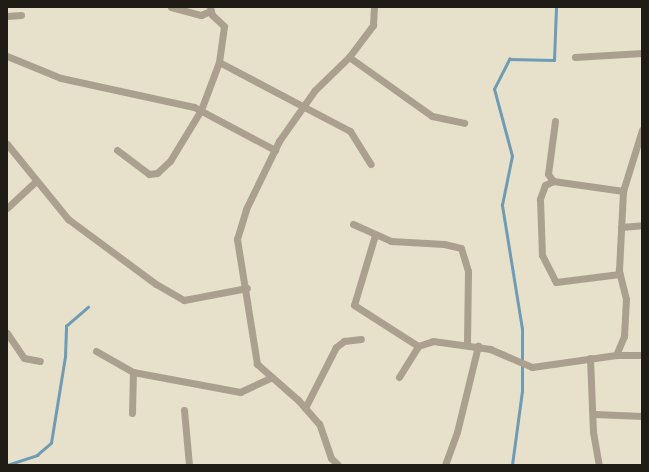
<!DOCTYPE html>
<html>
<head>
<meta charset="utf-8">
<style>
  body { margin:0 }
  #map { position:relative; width:649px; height:472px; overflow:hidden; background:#e7e1cc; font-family:Lora,serif }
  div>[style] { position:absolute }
  .stream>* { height:2.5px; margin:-1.25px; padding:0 1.25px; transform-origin:1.25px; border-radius:1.25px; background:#6f9bb3 }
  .street>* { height:7px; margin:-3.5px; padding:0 3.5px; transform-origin:3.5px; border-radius:3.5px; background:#aba08f }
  span { translate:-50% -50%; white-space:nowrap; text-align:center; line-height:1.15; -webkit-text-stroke:3px #f5eed9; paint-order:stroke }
  .frame { position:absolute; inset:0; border:8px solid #1e1c14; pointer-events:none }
</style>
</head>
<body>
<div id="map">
  <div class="stream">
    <div style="left:7px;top:465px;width:32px;rotate:-18deg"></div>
    <div style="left:37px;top:455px;width:18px;rotate:-41deg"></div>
    <div style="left:51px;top:443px;width:87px;rotate:-80.8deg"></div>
    <div style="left:65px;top:357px;width:31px;rotate:-88deg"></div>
    <div style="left:66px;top:326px;width:29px;rotate:-41deg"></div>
    <div style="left:512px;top:465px;width:75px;rotate:-82.3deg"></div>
    <div style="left:522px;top:391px;width:62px;rotate:-90deg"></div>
    <div style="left:522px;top:329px;width:126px;rotate:-99.2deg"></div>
    <div style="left:502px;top:205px;width:50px;rotate:-78.5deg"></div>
    <div style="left:512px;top:156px;width:69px;rotate:-105deg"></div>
    <div style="left:494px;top:89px;width:34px;rotate:-63deg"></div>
    <div style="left:509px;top:59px;width:45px;rotate:1.3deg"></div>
    <div style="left:554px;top:60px;width:53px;rotate:-87.8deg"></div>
  </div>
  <div class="street">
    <div style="left:171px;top:7px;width:31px;rotate:15deg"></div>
    <div style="left:201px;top:15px;width:10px;rotate:-24deg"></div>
    <div style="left:7px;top:16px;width:14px;rotate:-4deg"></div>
    <div style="left:7px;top:56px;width:58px;rotate:22.2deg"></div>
    <div style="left:61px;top:78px;width:136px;rotate:12.3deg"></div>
    <div style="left:194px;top:107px;width:92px;rotate:28deg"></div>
    <div style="left:349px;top:57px;width:102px;rotate:35.4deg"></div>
    <div style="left:432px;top:116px;width:33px;rotate:12deg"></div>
    <div style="left:575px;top:57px;width:67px;rotate:-3.4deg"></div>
    <div style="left:219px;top:62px;width:148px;rotate:27.8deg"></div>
    <div style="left:350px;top:131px;width:39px;rotate:58deg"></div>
    <div style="left:555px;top:121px;width:53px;rotate:97.5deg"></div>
    <div style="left:548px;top:174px;width:9px;rotate:54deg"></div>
    <div style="left:553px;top:181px;width:9px;rotate:153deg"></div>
    <div style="left:545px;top:185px;width:15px;rotate:110deg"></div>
    <div style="left:540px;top:199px;width:56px;rotate:88deg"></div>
    <div style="left:542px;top:255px;width:30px;rotate:63deg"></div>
    <div style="left:556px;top:282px;width:64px;rotate:-7.1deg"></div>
    <div style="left:7px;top:144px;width:97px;rotate:50.9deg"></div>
    <div style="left:68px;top:219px;width:109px;rotate:36.5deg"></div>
    <div style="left:156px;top:284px;width:32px;rotate:30deg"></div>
    <div style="left:184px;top:300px;width:64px;rotate:-10.8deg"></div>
    <div style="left:117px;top:150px;width:40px;rotate:37deg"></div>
    <div style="left:149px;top:174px;width:8px;rotate:-7deg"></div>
    <div style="left:157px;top:173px;width:18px;rotate:-43deg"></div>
    <div style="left:170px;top:161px;width:60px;rotate:-58.7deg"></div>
    <div style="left:201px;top:110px;width:51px;rotate:-69.4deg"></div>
    <div style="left:219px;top:62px;width:36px;rotate:-82deg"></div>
    <div style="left:224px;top:26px;width:16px;rotate:-137deg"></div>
    <div style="left:212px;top:15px;width:8px;rotate:-104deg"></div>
    <div style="left:553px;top:181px;width:71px;rotate:8.1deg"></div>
    <div style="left:7px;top:208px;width:38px;rotate:-43deg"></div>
    <div style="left:353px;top:224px;width:42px;rotate:24.1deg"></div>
    <div style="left:391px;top:241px;width:53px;rotate:3.2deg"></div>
    <div style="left:444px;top:244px;width:17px;rotate:13deg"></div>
    <div style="left:461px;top:248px;width:24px;rotate:73deg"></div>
    <div style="left:468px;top:271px;width:74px;rotate:90.8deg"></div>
    <div style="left:621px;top:227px;width:21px;rotate:-5deg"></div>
    <div style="left:375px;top:235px;width:73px;rotate:106.7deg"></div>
    <div style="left:354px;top:305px;width:76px;rotate:32.6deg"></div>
    <div style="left:7px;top:333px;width:30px;rotate:56deg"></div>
    <div style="left:24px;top:358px;width:16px;rotate:11deg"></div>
    <div style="left:96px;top:351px;width:43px;rotate:29.6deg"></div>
    <div style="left:133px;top:372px;width:109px;rotate:10.6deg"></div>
    <div style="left:240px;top:392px;width:33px;rotate:-25deg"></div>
    <div style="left:616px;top:355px;width:26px"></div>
    <div style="left:590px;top:358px;width:74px;rotate:87.7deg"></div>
    <div style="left:593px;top:432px;width:34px;rotate:80deg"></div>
    <div style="left:399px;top:377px;width:36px;rotate:-58deg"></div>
    <div style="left:418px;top:346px;width:16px;rotate:-18deg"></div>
    <div style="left:433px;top:341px;width:58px;rotate:8deg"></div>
    <div style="left:490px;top:349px;width:46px;rotate:23.2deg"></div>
    <div style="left:532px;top:367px;width:85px;rotate:-8.1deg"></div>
    <div style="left:616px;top:355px;width:21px;rotate:-67deg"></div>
    <div style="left:624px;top:336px;width:37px;rotate:-87deg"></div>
    <div style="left:626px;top:299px;width:30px;rotate:-104deg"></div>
    <div style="left:619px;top:270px;width:79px;rotate:-87.1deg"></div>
    <div style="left:623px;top:191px;width:64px;rotate:-72.7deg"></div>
    <div style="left:305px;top:408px;width:68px;rotate:-63.1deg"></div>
    <div style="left:336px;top:347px;width:10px;rotate:-37deg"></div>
    <div style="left:344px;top:341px;width:17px;rotate:-7deg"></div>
    <div style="left:184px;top:410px;width:55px;rotate:84.8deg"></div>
    <div style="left:132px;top:413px;width:41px;rotate:-88.6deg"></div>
    <div style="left:595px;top:414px;width:47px;rotate:2.4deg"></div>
    <div style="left:338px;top:465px;width:10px;rotate:-135deg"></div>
    <div style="left:331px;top:458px;width:36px;rotate:-109deg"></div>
    <div style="left:319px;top:424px;width:32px;rotate:-131deg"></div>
    <div style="left:298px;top:400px;width:55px;rotate:-138.7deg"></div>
    <div style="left:257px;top:364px;width:127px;rotate:-99.1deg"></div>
    <div style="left:237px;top:239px;width:31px;rotate:-73deg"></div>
    <div style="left:246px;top:209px;width:76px;rotate:-64.1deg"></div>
    <div style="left:279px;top:141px;width:62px;rotate:-54.8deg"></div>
    <div style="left:315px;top:90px;width:47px;rotate:-44.1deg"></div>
    <div style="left:349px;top:57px;width:40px;rotate:-53deg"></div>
    <div style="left:373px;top:25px;width:18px;rotate:-87deg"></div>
    <div style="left:445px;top:465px;width:35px;rotate:-70deg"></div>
    <div style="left:457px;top:432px;width:89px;rotate:-76.3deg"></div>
  </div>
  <div class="frame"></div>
</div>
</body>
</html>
